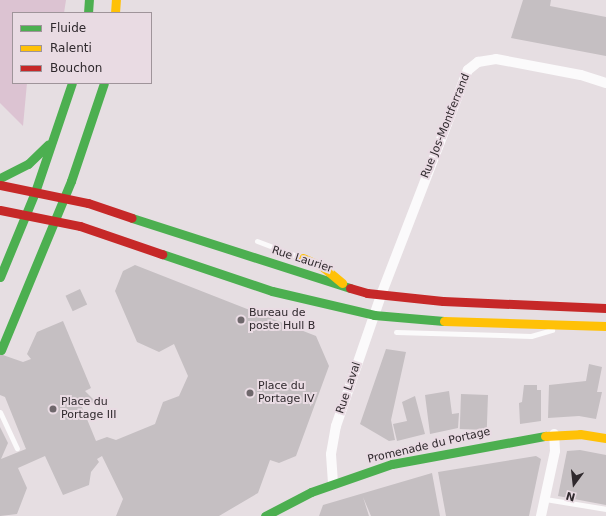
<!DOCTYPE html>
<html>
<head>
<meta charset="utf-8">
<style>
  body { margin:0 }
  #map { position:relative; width:606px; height:516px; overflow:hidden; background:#e6dee2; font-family:"DejaVu Sans",sans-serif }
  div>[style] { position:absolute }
  .green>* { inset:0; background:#dcc3d2 }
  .building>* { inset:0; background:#c5bfc2; transform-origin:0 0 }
  .lane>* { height:5px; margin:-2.5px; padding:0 2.5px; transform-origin:2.5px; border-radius:2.5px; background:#fbfafb }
  .street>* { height:10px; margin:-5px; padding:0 5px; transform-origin:5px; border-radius:5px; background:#fbfafb }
  .fast>* { height:9px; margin:-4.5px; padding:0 4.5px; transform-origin:4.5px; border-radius:4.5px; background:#4caf50 }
  .slow>* { height:9px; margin:-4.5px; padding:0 4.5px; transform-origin:4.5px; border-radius:4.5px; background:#ffc107 }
  .jam>* { height:9px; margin:-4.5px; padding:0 4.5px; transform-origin:4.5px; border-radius:4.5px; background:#c62828 }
  .dots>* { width:11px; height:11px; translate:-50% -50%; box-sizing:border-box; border:2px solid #e9dbe3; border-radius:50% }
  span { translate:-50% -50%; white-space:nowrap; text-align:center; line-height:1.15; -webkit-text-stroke:4px #e9dbe3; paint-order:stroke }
  .street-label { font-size:11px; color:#2f292d }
  .poi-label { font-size:11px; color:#2f292d }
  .left { translate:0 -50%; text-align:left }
  .legend { position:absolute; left:12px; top:12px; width:140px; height:72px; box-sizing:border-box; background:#e9dbe3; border:1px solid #9f949a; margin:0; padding:5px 7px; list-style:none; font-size:12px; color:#2f292d }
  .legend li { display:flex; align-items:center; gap:8px; height:20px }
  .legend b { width:20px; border:1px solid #9f949a }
  .north { position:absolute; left:554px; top:464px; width:40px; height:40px; -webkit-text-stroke:3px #e9dbe3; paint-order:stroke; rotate:195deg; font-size:11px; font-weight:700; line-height:16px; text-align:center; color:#2f292d }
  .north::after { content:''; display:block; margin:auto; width:14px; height:18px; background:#2f292d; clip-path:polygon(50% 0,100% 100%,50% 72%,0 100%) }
</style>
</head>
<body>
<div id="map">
  <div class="green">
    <div style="clip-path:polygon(0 0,66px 0,64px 13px,13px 13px,13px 83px,27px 83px,23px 126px,0 103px)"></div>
  </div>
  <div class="building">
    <div style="clip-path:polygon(523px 0,551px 0,550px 6px,606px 17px,606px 56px,511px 38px)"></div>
    <div style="clip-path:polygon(135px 265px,316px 336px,329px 366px,296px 456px,279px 463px,270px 460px,258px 493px,219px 516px,116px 516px,123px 499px,102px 456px,97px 459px,99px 462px,91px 472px,89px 485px,63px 495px,45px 456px,18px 468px,27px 488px,17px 514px,0 516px,0 427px,8px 443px,1px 459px,26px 449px,5px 397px,0 395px,0 354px,23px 362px,31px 359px,27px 354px,37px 332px,63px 321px,91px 388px,85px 391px,97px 403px,84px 402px,82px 407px,96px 441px,107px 437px,116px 440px,155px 424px,163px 402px,179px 396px,188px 376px,174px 344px,159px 352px,137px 342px,115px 291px,123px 271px)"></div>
    <div style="left:80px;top:289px;width:17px;height:16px;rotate:65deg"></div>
    <div style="clip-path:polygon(386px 349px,406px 352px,391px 420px,395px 440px,389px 441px,360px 424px)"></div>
    <div style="clip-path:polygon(589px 364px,602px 367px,597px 392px,602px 392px,596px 419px,579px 416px,548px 418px,549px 385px,586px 381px)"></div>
    <div style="clip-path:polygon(524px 385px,537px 385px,537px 390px,541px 390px,541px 421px,520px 424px,519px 403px,522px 402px)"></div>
    <div style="clip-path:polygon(449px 391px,452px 414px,459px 413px,458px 428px,430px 434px,425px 395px)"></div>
    <div style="left:461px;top:394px;width:27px;height:35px;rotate:2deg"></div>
    <div style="clip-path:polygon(415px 396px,425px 434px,397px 441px,393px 424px,407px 421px,402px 402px)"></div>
    <div style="clip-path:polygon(580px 450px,606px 455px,606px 505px,558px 496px,567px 451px)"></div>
    <div style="clip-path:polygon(536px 456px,541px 459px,529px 516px,446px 516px,438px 472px)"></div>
    <div style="clip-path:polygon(432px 473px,440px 516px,371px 516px,363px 497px,369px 516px,319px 516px,323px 505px)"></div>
  </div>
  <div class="lane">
    <div style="left:257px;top:241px;width:48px;rotate:20.7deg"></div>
    <div style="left:396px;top:332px;width:135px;rotate:1.7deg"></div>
    <div style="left:531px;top:336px;width:22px;rotate:-16deg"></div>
    <div style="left:0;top:412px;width:40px;rotate:65deg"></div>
    <div style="left:545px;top:499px;width:62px;rotate:9.3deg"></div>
  </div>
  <div class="street">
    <div style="left:333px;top:483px;width:29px;rotate:-94deg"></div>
    <div style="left:331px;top:454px;width:28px;rotate:-80deg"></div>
    <div style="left:336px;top:426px;width:139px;rotate:-71deg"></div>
    <div style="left:381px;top:295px;width:241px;rotate:-68.9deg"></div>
    <div style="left:468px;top:70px;width:13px;rotate:-39deg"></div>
    <div style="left:478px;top:62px;width:18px;rotate:-9deg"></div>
    <div style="left:496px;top:59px;width:86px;rotate:10.7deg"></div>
    <div style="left:581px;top:75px;width:26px;rotate:18deg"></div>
    <div style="left:541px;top:516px;width:66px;rotate:-77.8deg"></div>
    <div style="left:555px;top:451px;width:17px;rotate:-93deg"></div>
  </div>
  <div class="fast">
    <div style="left:88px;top:13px;width:13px;rotate:-86deg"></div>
    <div style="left:0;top:178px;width:31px;rotate:-27deg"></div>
    <div style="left:28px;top:164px;width:28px;rotate:-44deg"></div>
    <div style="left:132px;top:218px;width:229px;rotate:17.8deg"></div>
    <div style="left:162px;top:254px;width:116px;rotate:18.6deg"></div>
    <div style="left:272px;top:291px;width:105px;rotate:13.2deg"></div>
    <div style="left:374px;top:315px;width:70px;rotate:4.9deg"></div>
    <div style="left:0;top:277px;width:92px;rotate:-67.6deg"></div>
    <div style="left:35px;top:192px;width:115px;rotate:-71.3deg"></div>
    <div style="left:1px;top:350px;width:183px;rotate:-67.5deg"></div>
    <div style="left:71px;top:181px;width:103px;rotate:-71.4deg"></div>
    <div style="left:265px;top:516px;width:52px;rotate:-27.6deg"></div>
    <div style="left:311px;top:492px;width:86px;rotate:-19.1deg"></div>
    <div style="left:392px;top:464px;width:156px;rotate:-10.4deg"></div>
  </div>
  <div class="slow">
    <div style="left:115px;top:13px;width:13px;rotate:-86deg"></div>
    <div style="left:303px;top:258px;width:22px;rotate:24deg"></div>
    <div style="left:323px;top:267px;width:25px;rotate:40deg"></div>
    <div style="left:444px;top:321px;width:162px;rotate:1.8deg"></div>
    <div style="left:545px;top:436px;width:35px;rotate:-3deg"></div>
    <div style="left:580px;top:434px;width:26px;rotate:9deg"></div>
  </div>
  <div class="jam">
    <div style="left:0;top:185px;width:90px;rotate:11.6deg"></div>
    <div style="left:88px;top:203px;width:46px;rotate:18.8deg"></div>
    <div style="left:0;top:210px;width:82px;rotate:11.3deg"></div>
    <div style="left:80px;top:226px;width:87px;rotate:18.9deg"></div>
    <div style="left:350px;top:288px;width:18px;rotate:16deg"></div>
    <div style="left:367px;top:293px;width:76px;rotate:6deg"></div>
    <div style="left:443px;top:301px;width:163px;rotate:2.5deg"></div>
  </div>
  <div class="dots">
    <div style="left:241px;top:320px;background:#6f686c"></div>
    <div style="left:250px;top:393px;background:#6f686c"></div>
    <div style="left:53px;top:409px;background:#6f686c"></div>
  </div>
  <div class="street-label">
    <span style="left:446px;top:126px;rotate:-68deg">Rue Jos-Montferrand</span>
    <span style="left:302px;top:260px;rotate:18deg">Rue Laurier</span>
    <span style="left:349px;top:388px;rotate:-71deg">Rue Laval</span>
    <span style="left:429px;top:446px;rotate:-13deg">Promenade du Portage</span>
  </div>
  <div class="poi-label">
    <span class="left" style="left:249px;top:320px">Bureau de<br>poste Hull B</span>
    <span class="left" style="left:258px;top:393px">Place du<br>Portage IV</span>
    <span class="left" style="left:61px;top:409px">Place du<br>Portage III</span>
  </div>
  <ul class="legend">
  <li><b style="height:5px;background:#4caf50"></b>Fluide</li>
  <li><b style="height:5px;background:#ffc107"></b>Ralenti</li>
  <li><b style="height:5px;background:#c62828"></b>Bouchon</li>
  </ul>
  <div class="north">N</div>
</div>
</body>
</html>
